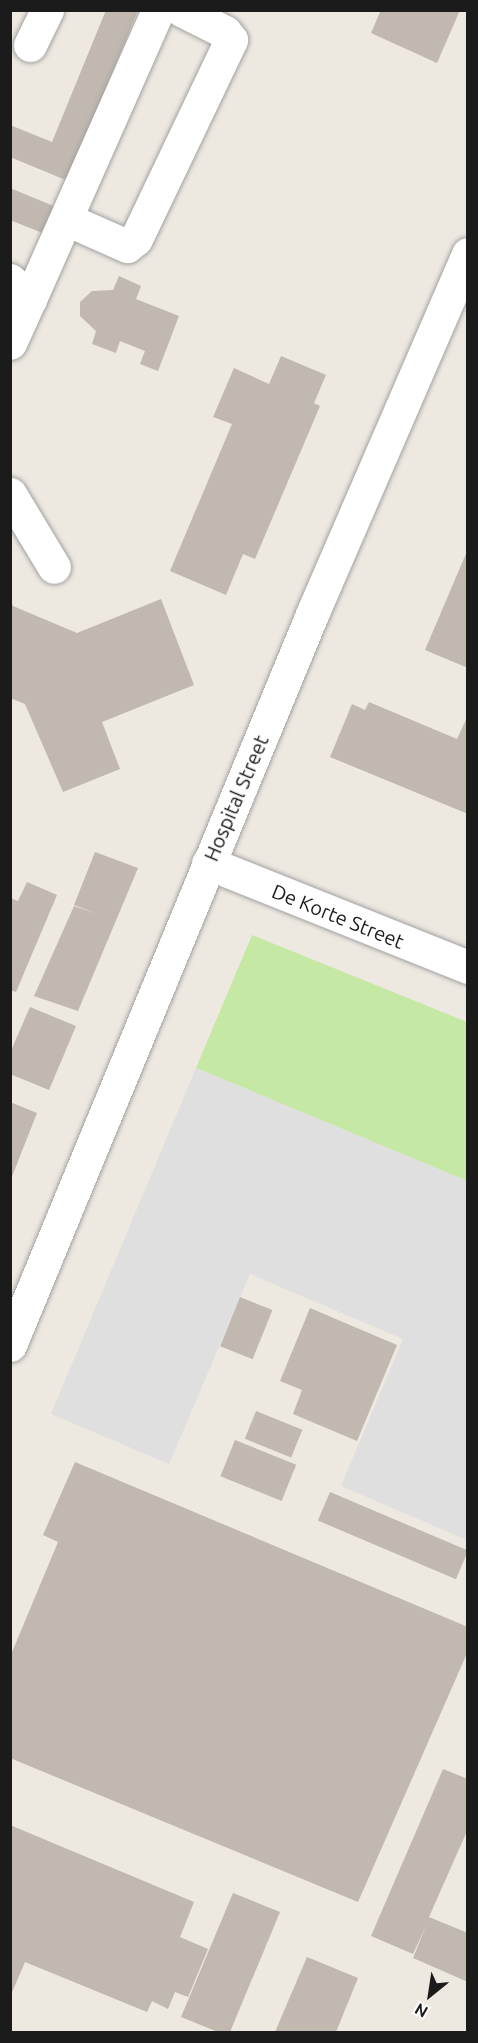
<!DOCTYPE html>
<html>
<head>
<meta charset="utf-8">
<style>
  body { margin:0 }
  #map { position:relative; width:478px; height:2043px; overflow:hidden; background:#ede8e0; font-family:Ubuntu,sans-serif }
  div>[style] { position:absolute }
  .grass>* { inset:0; background:#c6e8a5 }
  .parking>* { inset:0; background:#dfdfdf }
  .building>* { inset:0; background:#c1b8b0; transform-origin:0 0 }
  .roads { filter:drop-shadow(0 0 2px #a2a2a2) drop-shadow(0 0 2px #a2a2a2) }
  .minor>* { height:33px; margin:-16.5px; padding:0 16.5px; transform-origin:16.5px; border-radius:16.5px; background:#fff }
  span { translate:-50% -50%; white-space:nowrap; text-align:center; line-height:1.15; -webkit-text-stroke:5px #fff; paint-order:stroke }
  .street-label { font-size:20px; color:#1b1b1b }
  .frame { position:absolute; inset:0; border:12px solid #1b1b1b; pointer-events:none }
  .north { position:absolute; left:400px; top:1965px; width:60px; height:60px; -webkit-text-stroke:4px #fff; paint-order:stroke; rotate:210deg; font-size:16px; font-weight:700; line-height:24px; text-align:center; color:#1b1b1b }
  .north::after { content:''; display:block; margin:auto; width:21px; height:27px; background:#1b1b1b; clip-path:polygon(50% 0,100% 100%,50% 72%,0 100%) }
</style>
</head>
<body>
<div id="map">
  <div class="grass">
    <div style="clip-path:polygon(252px 935px,467px 1022px,467px 1181px,196px 1068px)"></div>
  </div>
  <div class="parking">
    <div style="clip-path:polygon(196px 1068px,467px 1181px,467px 1540px,341px 1486px,403px 1339px,250px 1274px,169px 1464px,51px 1414px)"></div>
  </div>
  <div class="building">
    <div style="clip-path:polygon(106px 10px,138px 10px,68px 181px,10px 157px,10px 125px,52px 142px)"></div>
    <div style="clip-path:polygon(381px 10px,460px 10px,437px 63px,371px 33px)"></div>
    <div style="clip-path:polygon(10px 188px,56px 207px,45px 234px,10px 220px)"></div>
    <div style="clip-path:polygon(119px 276px,141px 286px,136px 299px,179px 316px,158px 371px,140px 364px,145px 351px,120px 341px,116px 353px,92px 344px,96px 331px,80px 316px,80px 302px,92px 291px,113px 290px)"></div>
    <div style="clip-path:polygon(281px 356px,326px 375px,314px 403px,320px 406px,255px 559px,243px 554px,226px 595px,170px 571px,232px 424px,213px 417px,234px 368px,269px 384px)"></div>
    <div style="clip-path:polygon(468px 549px,468px 668px,425px 650px)"></div>
    <div style="clip-path:polygon(10px 599px,13px 606px,77px 633px,161px 599px,194px 685px,102px 722px,120px 769px,63px 792px,25px 704px,10px 698px)"></div>
    <div style="clip-path:polygon(369px 702px,457px 739px,468px 715px,468px 814px,330px 757px,352px 704px,365px 710px)"></div>
    <div style="clip-path:polygon(95px 852px,138px 868px,78px 1011px,34px 996px,74px 906px,98px 914px,74px 905px)"></div>
    <div style="clip-path:polygon(27px 882px,57px 895px,16px 992px,10px 990px,10px 898px,18px 901px)"></div>
    <div style="clip-path:polygon(30px 1007px,76px 1026px,49px 1090px,10px 1074px,10px 1053px)"></div>
    <div style="clip-path:polygon(10px 1102px,37px 1113px,11px 1179px,10px 1179px)"></div>
    <div style="left:240px;top:1297px;width:35px;height:53px;rotate:22deg"></div>
    <div style="clip-path:polygon(310px 1308px,397px 1345px,357px 1441px,293px 1414px,302px 1390px,280px 1381px)"></div>
    <div style="left:256px;top:1411px;width:50px;height:30px;rotate:22deg"></div>
    <div style="left:235px;top:1440px;width:66px;height:39px;rotate:22deg"></div>
    <div style="clip-path:polygon(75px 1462px,468px 1627px,468px 1651px,358px 1902px,10px 1758px,10px 1657px,58px 1542px,43px 1535px)"></div>
    <div style="left:330px;top:1492px;width:150px;height:31px;rotate:23deg"></div>
    <div style="clip-path:polygon(443px 1769px,468px 1779px,468px 1829px,429px 1917px,468px 1933px,468px 1982px,413px 1958px,426px 1926px,413px 1954px,371px 1936px)"></div>
    <div style="clip-path:polygon(10px 1825px,194px 1902px,180px 1937px,208px 1949px,188px 1997px,175px 1992px,168px 2009px,152px 2001px,147px 2012px,25px 1962px,10px 1997px)"></div>
    <div style="clip-path:polygon(233px 1893px,280px 1912px,230px 2032px,218px 2032px,181px 2017px)"></div>
    <div style="clip-path:polygon(307px 1957px,358px 1978px,336px 2032px,275px 2032px)"></div>
  </div>
  <div class="roads">
    <div class="minor">
      <div style="left:30px;top:45px;width:39px;rotate:-64deg"></div>
      <div style="left:66px;top:219px;width:67px;rotate:23.9deg"></div>
      <div style="left:127px;top:246px;width:11px;rotate:-38deg"></div>
      <div style="left:136px;top:239px;width:221px;rotate:-64.5deg"></div>
      <div style="left:231px;top:40px;width:10px;rotate:-127deg"></div>
      <div style="left:225px;top:32px;width:49px;rotate:-153.4deg"></div>
      <div style="left:10px;top:280px;width:28px;rotate:44deg"></div>
      <div style="left:30px;top:299px;width:48px;rotate:114.4deg"></div>
      <div style="left:30px;top:299px;width:316px;rotate:-66.1deg"></div>
      <div style="left:10px;top:494px;width:85px;rotate:58.9deg"></div>
      <div style="left:208px;top:863px;width:280px;rotate:21.8deg"></div>
      <div style="left:10px;top:1345px;width:793px;rotate:-67.54deg"></div>
      <div style="left:313px;top:612px;width:390px;rotate:-66.6deg"></div>
    </div>
  </div>
  <div class="street-label">
    <span style="left:236px;top:798px;rotate:-67deg">Hospital Street</span>
    <span style="left:338px;top:916px;rotate:22deg">De Korte Street</span>
  </div>
  <div class="frame"></div>
  <div class="north">N</div>
</div>
</body>
</html>
